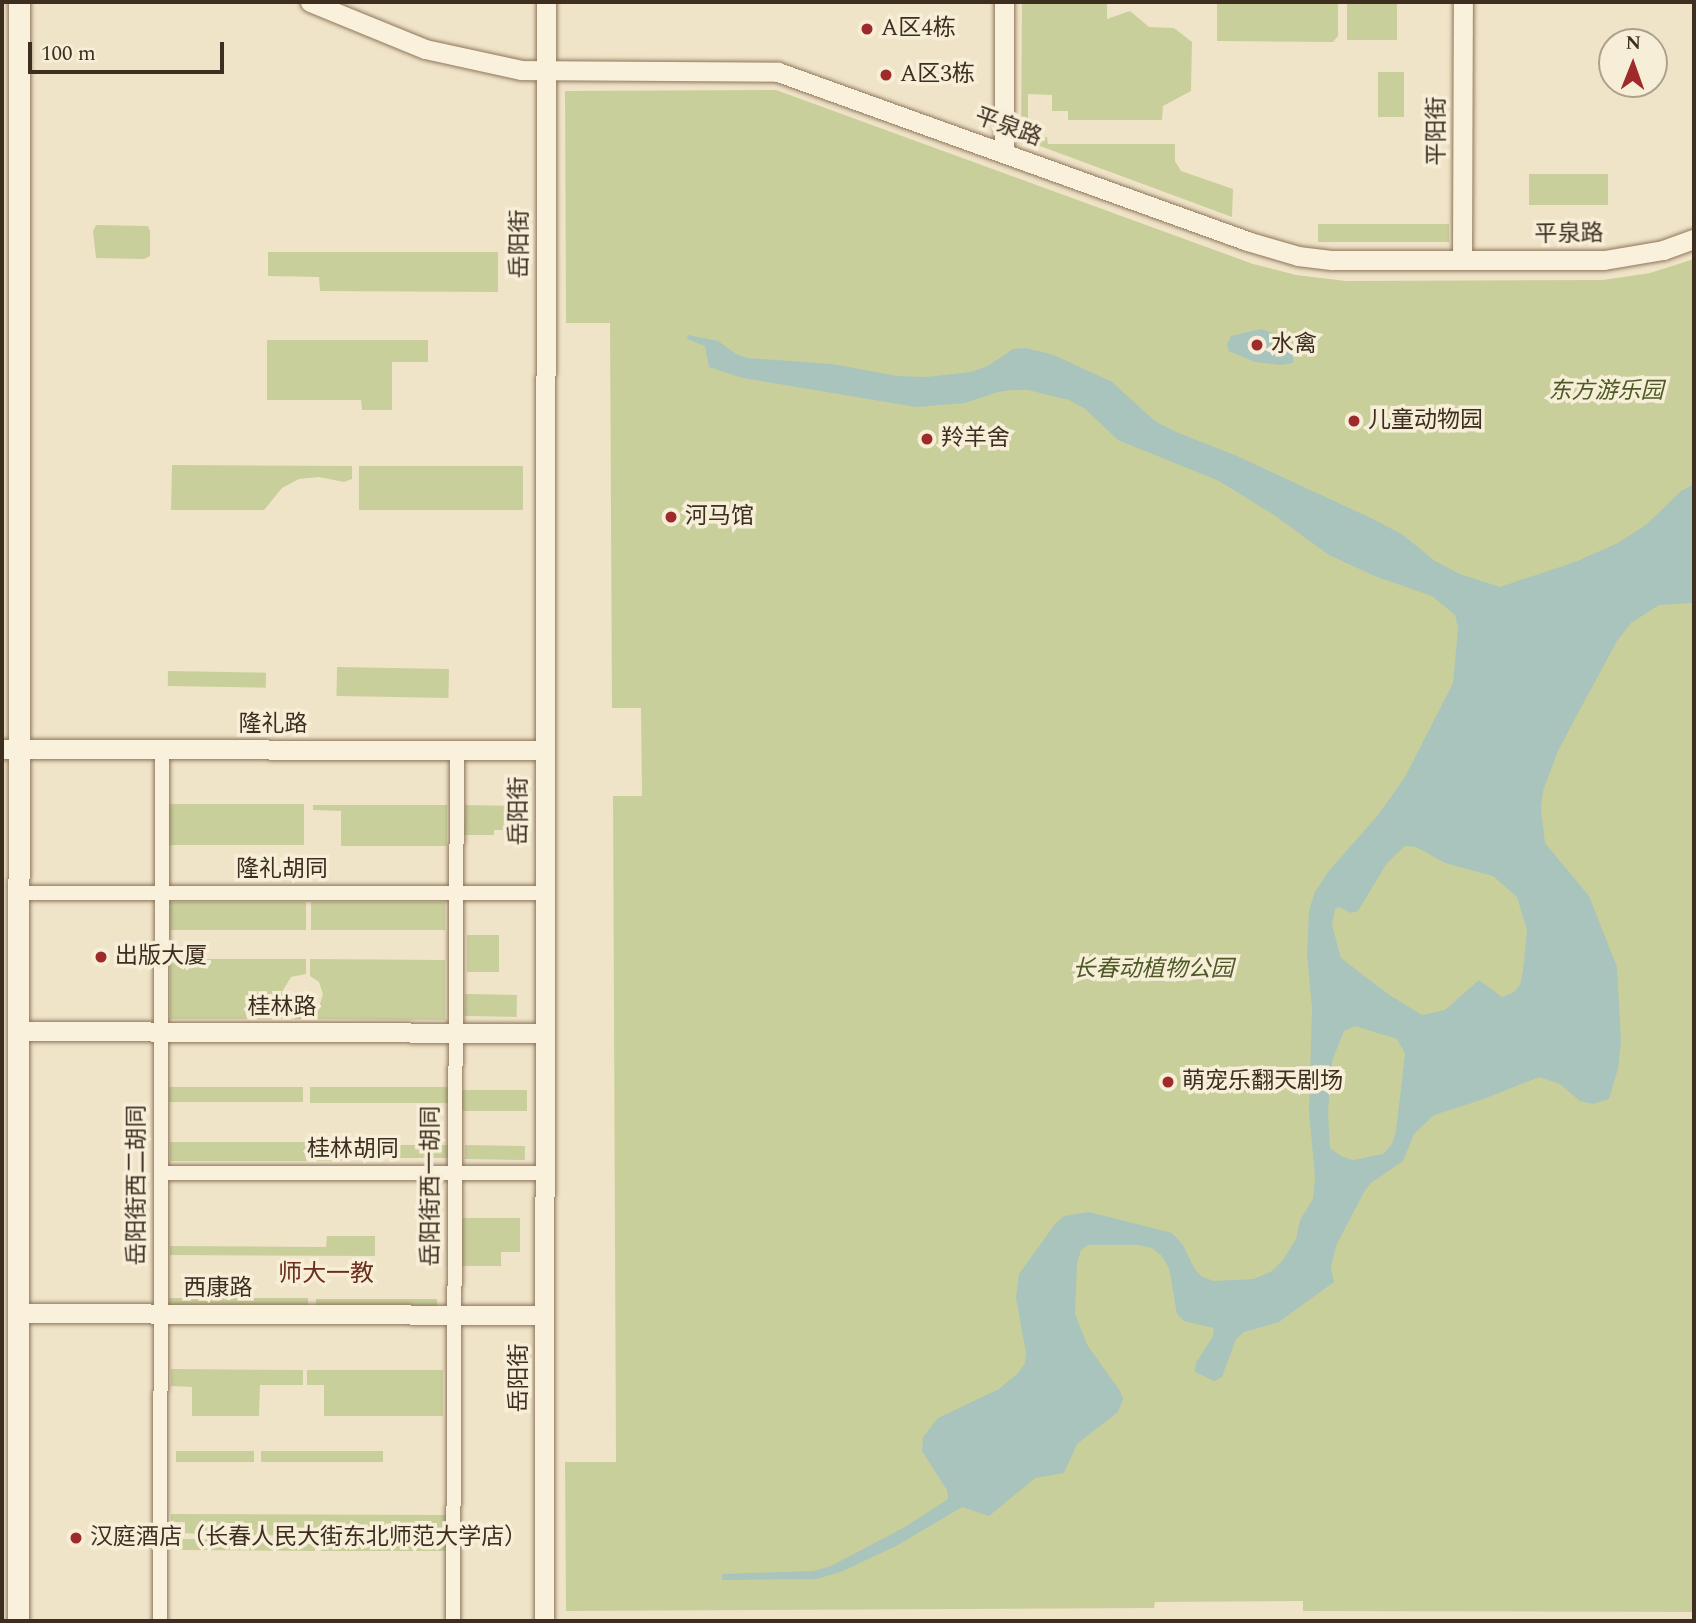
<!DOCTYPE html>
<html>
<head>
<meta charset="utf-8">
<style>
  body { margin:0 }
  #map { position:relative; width:1696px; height:1623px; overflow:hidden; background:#f0e4c8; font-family:Spectral,"Noto Sans SC",serif }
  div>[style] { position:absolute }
  .green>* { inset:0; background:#c9cf9b; transform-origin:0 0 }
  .water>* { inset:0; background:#a9c4bc }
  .roads { filter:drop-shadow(0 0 2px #8d765c) drop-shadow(0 0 2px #8d765c) }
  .minor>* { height:14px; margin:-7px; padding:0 7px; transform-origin:7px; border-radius:7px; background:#faf1dc }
  .tertiary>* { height:19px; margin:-9.5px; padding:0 9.5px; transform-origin:9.5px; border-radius:9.5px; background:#faf1dc }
  .secondary>* { height:21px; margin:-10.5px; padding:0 10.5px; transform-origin:10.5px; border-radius:10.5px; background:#faf1dc }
  .dots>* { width:19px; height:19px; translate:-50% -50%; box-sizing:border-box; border:4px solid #f7eed8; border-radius:50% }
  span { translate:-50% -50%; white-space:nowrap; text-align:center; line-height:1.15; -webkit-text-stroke:7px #f7eed8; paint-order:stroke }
  .poi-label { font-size:23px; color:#3d2e20 }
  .left { translate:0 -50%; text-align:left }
  .street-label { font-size:23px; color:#3d2e20 }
  .park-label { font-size:23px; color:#4d5a26; font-style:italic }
  .neighbourhood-label { font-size:24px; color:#6b2e1e }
  .frame { position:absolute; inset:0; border:4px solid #3d2e20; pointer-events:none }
  .north { position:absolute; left:1598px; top:28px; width:70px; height:70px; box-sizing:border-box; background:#f7eed8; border:2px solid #ada18e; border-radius:50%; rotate:1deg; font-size:19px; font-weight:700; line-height:28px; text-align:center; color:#3d2e20 }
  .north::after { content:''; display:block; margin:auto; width:24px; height:32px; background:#9e2a2b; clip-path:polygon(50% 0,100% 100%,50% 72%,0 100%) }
  .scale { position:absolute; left:28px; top:42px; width:196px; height:32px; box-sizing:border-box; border:4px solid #3d2e20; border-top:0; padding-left:9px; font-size:21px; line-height:24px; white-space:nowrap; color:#3d2e20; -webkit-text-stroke:5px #f7eed8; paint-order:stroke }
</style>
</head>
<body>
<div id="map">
  <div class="green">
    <div style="clip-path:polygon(1022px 2px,1107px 2px,1107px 19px,1130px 11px,1149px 27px,1174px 28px,1192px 42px,1191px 91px,1163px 106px,1162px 120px,1068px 120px,1068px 111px,1052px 111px,1052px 95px,1028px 94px,1028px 137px,1047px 137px,1048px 144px,1175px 144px,1175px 161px,1181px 171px,1233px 189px,1232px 217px,1021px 139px)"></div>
    <div style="clip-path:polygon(1217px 2px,1338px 2px,1338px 36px,1333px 42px,1217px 41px)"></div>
    <div style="left:1347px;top:2px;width:50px;height:38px"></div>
    <div style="left:1378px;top:72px;width:26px;height:45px"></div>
    <div style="clip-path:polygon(776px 90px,1253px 264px,1296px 275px,1346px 281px,1603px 280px,1650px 273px,1694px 259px,1694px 1612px,1303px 1611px,1303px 1601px,1155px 1602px,1154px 1608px,566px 1611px,565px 1462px,616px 1462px,613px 796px,642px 796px,641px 708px,612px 708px,610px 323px,566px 323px,565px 91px)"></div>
    <div style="left:1529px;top:174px;width:79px;height:31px"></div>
    <div style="left:1318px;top:224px;width:131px;height:18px"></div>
    <div style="clip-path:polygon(96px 225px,148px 226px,150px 231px,150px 256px,144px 259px,96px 258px,93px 231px)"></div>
    <div style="clip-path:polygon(268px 252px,498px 252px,498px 292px,320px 291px,319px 277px,268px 276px)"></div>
    <div style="clip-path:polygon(267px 340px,428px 340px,428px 362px,392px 362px,392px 410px,362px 410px,361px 400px,267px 400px)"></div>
    <div style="clip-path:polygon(172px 465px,352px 466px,352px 479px,344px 482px,319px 477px,299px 479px,282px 488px,264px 510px,171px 510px)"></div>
    <div style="left:359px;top:466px;width:164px;height:44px"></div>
    <div style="left:337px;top:667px;width:112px;height:29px;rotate:1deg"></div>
    <div style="left:168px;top:671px;width:98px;height:15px;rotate:1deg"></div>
    <div style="left:168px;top:804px;width:136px;height:41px"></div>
    <div style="clip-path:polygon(313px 805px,447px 805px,447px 846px,341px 846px,341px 811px,313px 810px)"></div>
    <div style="clip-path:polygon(465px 805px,526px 806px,526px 830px,494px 830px,494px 835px,464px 835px)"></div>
    <div style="left:170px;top:902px;width:136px;height:28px"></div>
    <div style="left:311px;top:902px;width:134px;height:28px"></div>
    <div style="left:467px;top:935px;width:32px;height:37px"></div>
    <div style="clip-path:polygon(170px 959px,306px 959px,306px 974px,291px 977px,282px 992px,289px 1010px,306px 1015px,306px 1019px,170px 1019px)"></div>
    <div style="clip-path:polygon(310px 959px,445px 960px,445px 1020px,310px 1019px,310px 1013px,319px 1007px,323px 994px,319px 982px,310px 976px)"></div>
    <div style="left:465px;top:994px;width:52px;height:22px;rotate:1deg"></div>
    <div style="left:169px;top:1087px;width:134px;height:15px"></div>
    <div style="left:310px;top:1087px;width:140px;height:16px"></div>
    <div style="left:460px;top:1090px;width:67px;height:21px"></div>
    <div style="left:170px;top:1142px;width:179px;height:19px"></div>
    <div style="left:383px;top:1145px;width:65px;height:13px"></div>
    <div style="left:465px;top:1145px;width:60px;height:14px;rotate:1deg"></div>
    <div style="clip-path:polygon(462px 1218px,520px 1218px,520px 1252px,501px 1252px,501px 1266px,462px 1266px)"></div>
    <div style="clip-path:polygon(327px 1236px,375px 1236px,375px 1256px,170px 1255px,170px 1246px,326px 1247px)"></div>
    <div style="left:169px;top:1298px;width:139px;height:10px"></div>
    <div style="left:316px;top:1299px;width:121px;height:10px"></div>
    <div style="clip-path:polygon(171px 1369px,303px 1370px,303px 1385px,260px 1385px,259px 1416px,192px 1416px,192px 1387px,171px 1386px)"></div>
    <div style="clip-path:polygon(307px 1370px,443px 1370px,443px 1416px,324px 1416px,324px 1385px,307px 1385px)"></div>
    <div style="left:176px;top:1451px;width:78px;height:11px"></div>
    <div style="left:261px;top:1451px;width:122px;height:11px"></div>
    <div style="clip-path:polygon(171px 1514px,449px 1515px,449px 1536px,209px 1535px,185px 1533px,185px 1522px,171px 1522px)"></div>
    <div style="clip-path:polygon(181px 1539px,286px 1540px,286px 1543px,315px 1544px,315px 1551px,181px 1550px)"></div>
    <div style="clip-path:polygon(338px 1540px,449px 1540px,448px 1551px,321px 1551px,321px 1543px,337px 1543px)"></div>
  </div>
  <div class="water">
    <div style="clip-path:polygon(1261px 329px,1279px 335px,1293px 355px,1293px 363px,1280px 365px,1255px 362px,1229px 351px,1227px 344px,1231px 336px)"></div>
    <div style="clip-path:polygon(evenodd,688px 335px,718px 341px,736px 354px,747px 358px,832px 364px,897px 376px,926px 377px,971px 372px,988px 366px,1013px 349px,1026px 348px,1054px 355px,1112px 382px,1155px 421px,1176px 432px,1237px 456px,1375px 520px,1403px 535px,1435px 561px,1460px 574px,1500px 587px,1575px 562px,1618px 543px,1647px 524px,1681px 491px,1694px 484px,1694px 603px,1659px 605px,1631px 623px,1617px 641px,1578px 713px,1558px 751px,1543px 791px,1541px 809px,1545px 843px,1589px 896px,1617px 967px,1621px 1041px,1618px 1069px,1609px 1099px,1593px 1104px,1580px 1101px,1560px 1084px,1539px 1077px,1481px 1100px,1434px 1115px,1414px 1134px,1403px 1161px,1371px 1183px,1364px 1192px,1336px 1246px,1331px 1267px,1334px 1282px,1279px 1322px,1244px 1332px,1236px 1339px,1222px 1377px,1214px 1381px,1195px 1372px,1196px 1363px,1213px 1336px,1214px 1328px,1184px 1321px,1177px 1314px,1169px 1268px,1162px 1256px,1152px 1248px,1138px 1245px,1088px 1245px,1081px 1250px,1077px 1263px,1075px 1314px,1088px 1346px,1120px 1391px,1123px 1399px,1118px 1412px,1077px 1444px,1064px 1473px,1035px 1478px,989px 1516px,962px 1507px,898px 1545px,843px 1571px,817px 1579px,722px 1580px,722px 1574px,813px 1571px,831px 1566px,905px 1527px,948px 1499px,947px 1490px,922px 1451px,923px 1437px,938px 1418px,999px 1389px,1018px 1373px,1025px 1363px,1026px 1353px,1016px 1298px,1019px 1274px,1055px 1224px,1064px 1216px,1089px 1212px,1172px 1233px,1183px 1245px,1194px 1268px,1201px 1276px,1213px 1281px,1254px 1279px,1272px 1271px,1283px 1260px,1296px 1239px,1300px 1220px,1313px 1199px,1315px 1178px,1309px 1111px,1312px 1008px,1307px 955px,1309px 910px,1315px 892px,1328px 872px,1378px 815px,1405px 777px,1453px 683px,1458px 628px,1455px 615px,1432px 596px,1377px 577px,1329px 555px,1274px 515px,1219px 481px,1118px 440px,1084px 408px,1069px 400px,1028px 390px,1012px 390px,998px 392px,965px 403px,916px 407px,743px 378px,709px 367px,705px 346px,687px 339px,688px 335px,1405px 846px,1416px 847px,1445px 863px,1493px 876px,1517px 897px,1527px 930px,1523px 970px,1520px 985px,1514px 992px,1502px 997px,1479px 980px,1445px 1010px,1422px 1015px,1388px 994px,1341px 958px,1332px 925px,1335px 909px,1339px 907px,1351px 913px,1358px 911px,1387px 863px,1405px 846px,688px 335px,1355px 1026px,1397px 1039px,1405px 1054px,1396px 1131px,1392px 1144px,1383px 1154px,1353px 1160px,1341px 1156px,1330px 1148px,1328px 1112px,1332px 1061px,1344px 1031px,1355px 1026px)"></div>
  </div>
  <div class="roads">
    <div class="minor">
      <div style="left:19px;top:893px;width:526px"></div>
      <div style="left:161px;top:1173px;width:383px"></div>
      <div style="left:160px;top:1621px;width:872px;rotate:-89.87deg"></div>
      <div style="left:453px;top:1621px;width:871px;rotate:-89.74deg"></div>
    </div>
    <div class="tertiary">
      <div style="left:310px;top:2px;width:124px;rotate:22.2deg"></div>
      <div style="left:425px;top:49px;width:98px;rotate:12.3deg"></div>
      <div style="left:521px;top:70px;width:257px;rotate:0.4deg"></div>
      <div style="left:778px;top:72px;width:499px;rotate:19.8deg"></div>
      <div style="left:1247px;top:241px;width:53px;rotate:16.4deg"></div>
      <div style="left:1298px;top:256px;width:35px;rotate:7deg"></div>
      <div style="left:1333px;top:260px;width:271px"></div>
      <div style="left:1604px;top:260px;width:60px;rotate:-9.6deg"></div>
      <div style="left:1663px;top:250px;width:33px;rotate:-20deg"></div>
      <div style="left:1004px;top:152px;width:150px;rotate:-90deg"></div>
      <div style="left:1462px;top:260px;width:258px;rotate:-89.8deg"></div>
      <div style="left:2px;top:749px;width:543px;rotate:0.11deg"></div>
      <div style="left:18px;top:1031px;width:527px;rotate:0.22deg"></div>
      <div style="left:18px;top:1313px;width:526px;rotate:0.22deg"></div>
      <div style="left:544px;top:1621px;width:1619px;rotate:-89.93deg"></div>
    </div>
    <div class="secondary">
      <div style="left:18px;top:1621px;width:1619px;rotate:-89.96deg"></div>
    </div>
  </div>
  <div class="dots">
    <div style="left:867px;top:29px;background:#9e2a2b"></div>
    <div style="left:886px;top:75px;background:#9e2a2b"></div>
    <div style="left:1257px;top:345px;background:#9e2a2b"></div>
    <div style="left:1354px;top:421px;background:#9e2a2b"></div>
    <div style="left:927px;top:439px;background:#9e2a2b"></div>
    <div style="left:671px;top:517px;background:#9e2a2b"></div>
    <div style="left:101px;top:957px;background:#9e2a2b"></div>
    <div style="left:1168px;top:1082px;background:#9e2a2b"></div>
    <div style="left:76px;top:1538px;background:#9e2a2b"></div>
  </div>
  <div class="poi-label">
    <span class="left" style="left:881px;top:29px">A区4栋</span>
    <span class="left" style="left:900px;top:75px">A区3栋</span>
    <span class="left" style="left:1271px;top:345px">水禽</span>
    <span class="left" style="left:1368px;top:421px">儿童动物园</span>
    <span class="left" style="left:941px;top:439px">羚羊舍</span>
    <span class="left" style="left:685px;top:517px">河马馆</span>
    <span class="left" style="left:115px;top:957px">出版大厦</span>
    <span class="left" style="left:1182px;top:1082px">萌宠乐翻天剧场</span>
    <span class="left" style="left:90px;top:1538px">汉庭酒店（长春人民大街东北师范大学店）</span>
  </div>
  <div class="street-label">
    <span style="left:1008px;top:128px;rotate:20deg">平泉路</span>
    <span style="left:1438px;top:131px;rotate:-90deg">平阳街</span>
    <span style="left:1569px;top:235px;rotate:-1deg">平泉路</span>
    <span style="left:521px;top:244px;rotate:-90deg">岳阳街</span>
    <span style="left:273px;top:725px">隆礼路</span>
    <span style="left:520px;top:811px;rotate:-90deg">岳阳街</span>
    <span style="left:282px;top:870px">隆礼胡同</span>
    <span style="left:282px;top:1008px">桂林路</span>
    <span style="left:353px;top:1150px">桂林胡同</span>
    <span style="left:138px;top:1185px;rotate:-90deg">岳阳街西二胡同</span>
    <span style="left:432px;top:1186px;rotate:-90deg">岳阳街西一胡同</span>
    <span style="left:218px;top:1289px">西康路</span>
    <span style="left:520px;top:1378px;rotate:-90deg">岳阳街</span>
  </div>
  <div class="park-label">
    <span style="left:1606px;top:392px">东方游乐园</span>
    <span style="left:1153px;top:970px">长春动植物公园</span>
  </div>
  <div class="neighbourhood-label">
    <span style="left:326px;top:1275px">师大一教</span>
  </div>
  <div class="frame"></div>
  <div class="north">N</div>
  <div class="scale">100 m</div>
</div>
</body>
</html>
